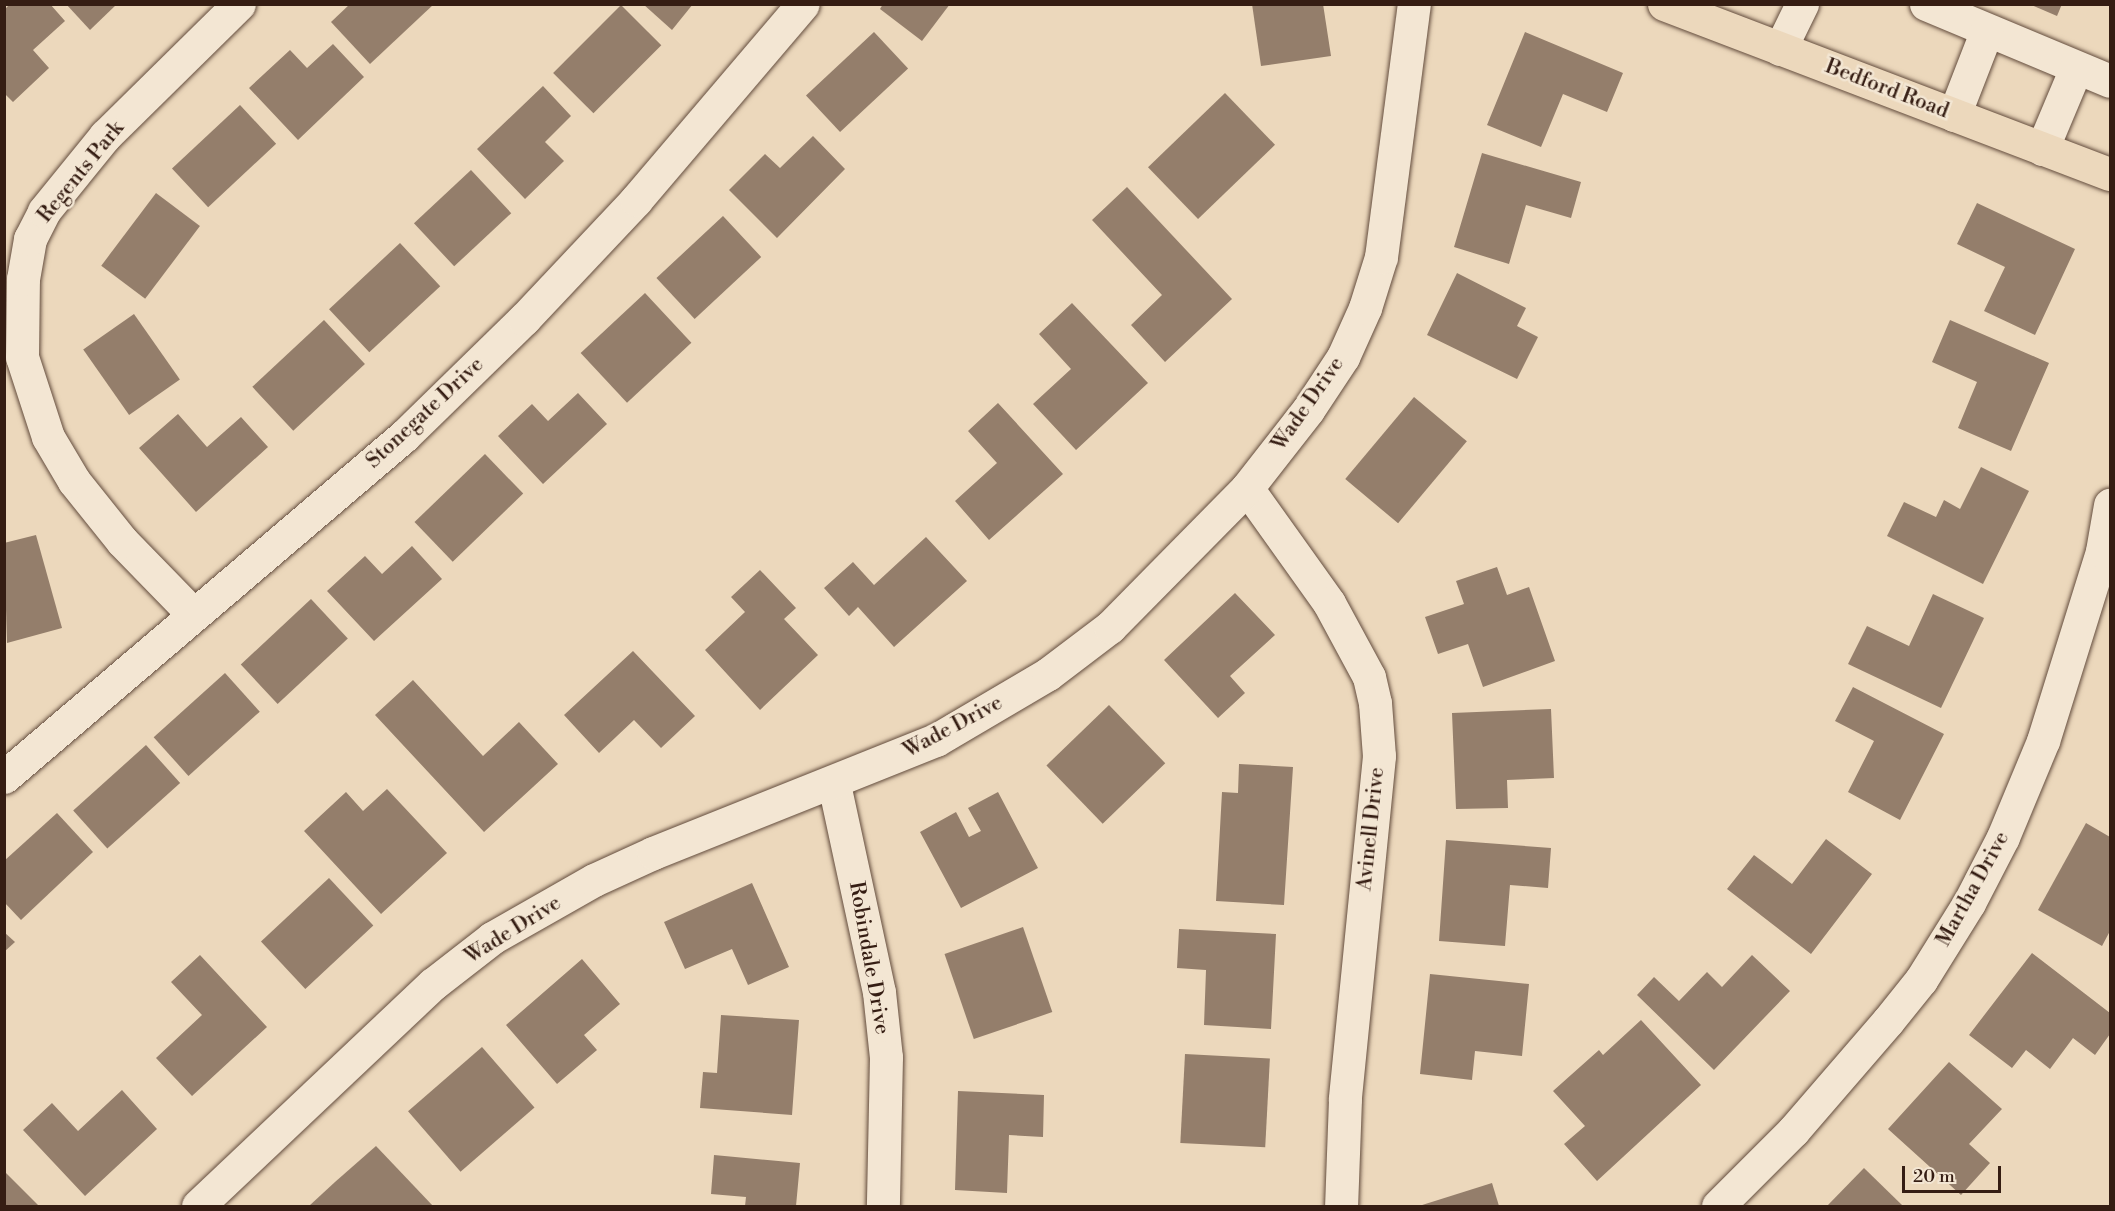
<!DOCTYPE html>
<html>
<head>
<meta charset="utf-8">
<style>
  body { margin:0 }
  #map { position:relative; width:2115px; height:1211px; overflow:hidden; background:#ecd8bc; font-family:"Libre Bodoni",serif }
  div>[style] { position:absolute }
  .building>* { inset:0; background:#947e6b; transform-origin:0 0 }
  .roads { filter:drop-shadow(0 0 2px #634c3d) drop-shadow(0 0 2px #634c3d) }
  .minor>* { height:33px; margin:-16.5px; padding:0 16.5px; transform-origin:16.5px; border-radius:16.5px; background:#f3e6d3 }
  .major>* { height:33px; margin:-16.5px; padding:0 16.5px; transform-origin:16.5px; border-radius:16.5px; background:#ecd8bc }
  span { translate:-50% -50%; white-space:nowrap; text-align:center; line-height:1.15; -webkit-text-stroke:5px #f3e6d3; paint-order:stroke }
  .street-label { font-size:21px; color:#351d13 }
  .frame { position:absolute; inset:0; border:6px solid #351d13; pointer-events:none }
  .scale { position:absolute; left:1902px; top:1166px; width:99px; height:27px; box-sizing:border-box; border:3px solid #351d13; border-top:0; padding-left:8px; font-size:18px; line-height:21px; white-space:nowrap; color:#351d13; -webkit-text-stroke:4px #f3e6d3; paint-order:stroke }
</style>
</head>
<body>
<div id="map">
  <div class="building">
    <div style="clip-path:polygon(10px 4px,50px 4px,65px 21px,33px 50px,49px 68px,13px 102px,4px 93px,4px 10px)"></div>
    <div style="clip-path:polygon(66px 4px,117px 4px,90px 30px)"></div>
    <div style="clip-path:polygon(350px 4px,434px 4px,370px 64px,331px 22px)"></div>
    <div style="clip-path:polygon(643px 4px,693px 4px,672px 30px)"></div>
    <div style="clip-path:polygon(883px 4px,950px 4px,922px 41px,880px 9px)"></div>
    <div style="clip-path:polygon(1252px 4px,1323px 4px,1331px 56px,1261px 66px)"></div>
    <div style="clip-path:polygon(2029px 4px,2062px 4px,2057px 16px)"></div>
    <div style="left:621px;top:5px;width:57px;height:96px;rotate:45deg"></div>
    <div style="left:874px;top:32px;width:50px;height:93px;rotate:47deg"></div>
    <div style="clip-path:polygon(1525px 32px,1623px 73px,1607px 112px,1563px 94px,1541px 147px,1487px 125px)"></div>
    <div style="clip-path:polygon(333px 44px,364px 77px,298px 140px,249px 88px,290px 50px,307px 68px)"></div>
    <div style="clip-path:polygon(543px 86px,571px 116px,545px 142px,564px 161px,525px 199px,477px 149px)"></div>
    <div style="left:1225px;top:93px;width:72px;height:107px;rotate:46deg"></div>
    <div style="left:240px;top:105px;width:53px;height:93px;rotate:47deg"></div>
    <div style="clip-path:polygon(813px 136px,845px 169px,777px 238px,729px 190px,765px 154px,780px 168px)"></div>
    <div style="clip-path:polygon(1482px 153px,1581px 182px,1571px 218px,1526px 205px,1509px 264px,1454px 247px)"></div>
    <div style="left:471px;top:170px;width:59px;height:78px;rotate:47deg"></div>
    <div style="clip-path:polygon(1127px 187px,1232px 299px,1165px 362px,1131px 325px,1162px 295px,1092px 220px)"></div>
    <div style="left:156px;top:193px;width:55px;height:91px;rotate:37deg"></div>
    <div style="clip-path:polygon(1977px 203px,2075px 249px,2035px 335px,1984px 311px,2005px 267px,1957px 244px)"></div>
    <div style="left:723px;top:216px;width:56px;height:91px;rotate:47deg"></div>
    <div style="left:400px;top:243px;width:59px;height:97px;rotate:47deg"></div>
    <div style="clip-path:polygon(1457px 273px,1526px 308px,1517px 326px,1538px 337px,1517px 379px,1427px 335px)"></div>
    <div style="left:645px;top:293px;width:68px;height:88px;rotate:47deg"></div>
    <div style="clip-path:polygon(1072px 303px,1148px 383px,1076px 450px,1033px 404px,1071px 369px,1039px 334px)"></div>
    <div style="left:134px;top:314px;width:80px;height:62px;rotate:55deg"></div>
    <div style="left:324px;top:320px;width:60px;height:98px;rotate:47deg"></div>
    <div style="clip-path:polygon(1950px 320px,2049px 363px,2011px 451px,1958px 428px,1977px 382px,1932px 362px)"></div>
    <div style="clip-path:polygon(578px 393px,607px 424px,543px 484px,498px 436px,532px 404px,548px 421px)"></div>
    <div style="left:1414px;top:397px;width:69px;height:107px;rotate:40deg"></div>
    <div style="clip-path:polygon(998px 403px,1063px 474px,989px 540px,955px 501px,997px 463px,968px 431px)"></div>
    <div style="clip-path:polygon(178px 414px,207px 447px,241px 417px,268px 447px,196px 512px,139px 448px)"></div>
    <div style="left:485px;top:454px;width:55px;height:98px;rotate:46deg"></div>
    <div style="clip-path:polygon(1981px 467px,2029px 491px,1983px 584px,1887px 536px,1904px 502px,1936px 517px,1944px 500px,1960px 509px)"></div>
    <div style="clip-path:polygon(36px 535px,62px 628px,7px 643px,4px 543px)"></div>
    <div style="clip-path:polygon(926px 537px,967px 581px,894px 647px,858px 607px,849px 616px,824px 588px,853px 562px,874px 585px)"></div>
    <div style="clip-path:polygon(412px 546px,442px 579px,374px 641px,327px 591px,365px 556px,382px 574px)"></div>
    <div style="clip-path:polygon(1497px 567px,1507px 595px,1529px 587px,1555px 661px,1483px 687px,1468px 644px,1438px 654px,1425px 617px,1464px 604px,1456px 581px)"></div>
    <div style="clip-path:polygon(760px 570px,796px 608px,784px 619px,818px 655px,760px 710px,705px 650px,745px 612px,731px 597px)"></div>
    <div style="clip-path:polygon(1235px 593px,1275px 635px,1230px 676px,1245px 693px,1218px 718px,1164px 660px)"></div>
    <div style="clip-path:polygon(1933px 594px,1984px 618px,1941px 708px,1848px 664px,1867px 626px,1909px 646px)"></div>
    <div style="left:311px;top:599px;width:54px;height:96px;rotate:47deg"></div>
    <div style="clip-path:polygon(633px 651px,695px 716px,661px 748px,634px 720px,599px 753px,564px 715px)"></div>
    <div style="left:225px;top:673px;width:52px;height:96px;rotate:48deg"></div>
    <div style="clip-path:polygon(413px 680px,483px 756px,519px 722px,558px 764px,484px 832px,375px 715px)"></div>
    <div style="clip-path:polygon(1853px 687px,1944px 734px,1900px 820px,1848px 792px,1874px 741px,1835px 721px)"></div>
    <div style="left:1109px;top:705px;width:81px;height:87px;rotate:46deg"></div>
    <div style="clip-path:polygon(1551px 709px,1554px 778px,1507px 780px,1508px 808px,1456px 809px,1452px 713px)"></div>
    <div style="left:146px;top:745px;width:51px;height:98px;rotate:48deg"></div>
    <div style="clip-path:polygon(1239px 764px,1293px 767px,1284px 905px,1216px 901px,1222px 792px,1238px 793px)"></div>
    <div style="clip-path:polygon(387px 789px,447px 853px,381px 914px,304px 831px,346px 792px,363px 811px)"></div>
    <div style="clip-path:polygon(998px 792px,1038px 868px,961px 908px,920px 832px,956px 812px,969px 837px,981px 831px,968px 808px)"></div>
    <div style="clip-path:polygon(57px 813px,93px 852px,21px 920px,4px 902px,4px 861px)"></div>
    <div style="clip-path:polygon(2086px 823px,2110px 837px,2110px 931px,2102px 946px,2038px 910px)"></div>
    <div style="clip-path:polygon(1826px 839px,1872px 874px,1811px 954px,1727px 889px,1754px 855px,1792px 884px)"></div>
    <div style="clip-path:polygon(1446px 840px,1551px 848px,1548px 888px,1510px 885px,1505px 946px,1439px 941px)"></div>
    <div style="left:329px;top:878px;width:65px;height:93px;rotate:47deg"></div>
    <div style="clip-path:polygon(752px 883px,789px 967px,748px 985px,732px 949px,685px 969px,664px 922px)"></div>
    <div style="left:1023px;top:927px;width:90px;height:83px;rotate:71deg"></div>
    <div style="clip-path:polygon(1179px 929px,1276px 934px,1271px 1029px,1204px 1025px,1206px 970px,1177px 968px)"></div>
    <div style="clip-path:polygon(4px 932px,15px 942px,4px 952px)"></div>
    <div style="clip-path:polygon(2032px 953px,2110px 1013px,2110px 1034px,2095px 1055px,2073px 1038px,2050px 1069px,2026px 1050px,2012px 1068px,1969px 1035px)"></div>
    <div style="clip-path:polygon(200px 955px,267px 1027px,192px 1096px,156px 1058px,202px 1015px,171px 982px)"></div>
    <div style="clip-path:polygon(1752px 955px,1790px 991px,1714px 1070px,1637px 995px,1654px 977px,1679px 1001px,1707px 972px,1722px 987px)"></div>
    <div style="clip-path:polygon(582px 959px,620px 1004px,584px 1035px,597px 1050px,557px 1084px,506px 1025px)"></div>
    <div style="clip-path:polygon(1430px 974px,1529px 984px,1522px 1056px,1475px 1051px,1472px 1080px,1420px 1074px)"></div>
    <div style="clip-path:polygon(721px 1015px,799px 1020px,792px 1115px,700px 1108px,703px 1072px,717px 1073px)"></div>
    <div style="clip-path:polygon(1641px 1020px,1701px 1085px,1597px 1181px,1564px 1144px,1585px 1126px,1553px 1091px,1599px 1050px,1603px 1055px)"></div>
    <div style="left:482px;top:1047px;width:80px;height:98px;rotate:49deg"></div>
    <div style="left:1185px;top:1054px;width:85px;height:89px;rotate:3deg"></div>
    <div style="clip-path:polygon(1949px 1062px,2002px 1109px,1969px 1144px,1990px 1163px,1961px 1195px,1888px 1129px)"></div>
    <div style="clip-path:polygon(122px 1090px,157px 1129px,85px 1196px,23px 1130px,52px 1103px,78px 1131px)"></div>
    <div style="clip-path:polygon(958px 1091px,1044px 1095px,1043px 1137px,1009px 1135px,1007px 1193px,955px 1190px)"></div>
    <div style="clip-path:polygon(376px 1146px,433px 1206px,309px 1206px,335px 1182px)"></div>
    <div style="clip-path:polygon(714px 1155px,800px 1163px,796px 1206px,745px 1206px,746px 1197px,711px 1194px)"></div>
    <div style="clip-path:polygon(1864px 1168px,1903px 1206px,1827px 1206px)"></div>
    <div style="clip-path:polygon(4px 1171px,39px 1206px,4px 1206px)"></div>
    <div style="clip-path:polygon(1492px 1183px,1499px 1206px,1419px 1206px)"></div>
  </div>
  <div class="roads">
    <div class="minor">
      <div style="left:1926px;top:4px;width:199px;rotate:22.7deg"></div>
      <div style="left:1780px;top:49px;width:50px;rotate:-63.9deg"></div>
      <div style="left:1954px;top:115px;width:91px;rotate:-68.8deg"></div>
      <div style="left:2042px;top:149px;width:88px;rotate:-67.2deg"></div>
      <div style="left:1247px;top:488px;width:141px;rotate:54.5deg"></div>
      <div style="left:1329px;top:603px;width:84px;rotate:61.6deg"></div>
      <div style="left:1369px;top:677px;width:27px;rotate:77deg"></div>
      <div style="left:1375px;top:703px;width:53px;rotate:85.7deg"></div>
      <div style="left:1379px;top:756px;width:345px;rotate:95.7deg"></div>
      <div style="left:1345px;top:1099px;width:107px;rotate:92.1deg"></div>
      <div style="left:194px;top:615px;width:103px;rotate:-134.2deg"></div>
      <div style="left:122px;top:541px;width:77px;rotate:-128.7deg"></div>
      <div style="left:74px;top:481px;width:51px;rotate:-120.6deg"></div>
      <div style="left:48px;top:437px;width:84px;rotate:-108deg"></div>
      <div style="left:22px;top:357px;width:78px;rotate:-89.3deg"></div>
      <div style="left:23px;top:279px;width:41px;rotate:-80.1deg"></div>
      <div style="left:30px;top:239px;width:31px;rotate:-63deg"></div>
      <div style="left:44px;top:211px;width:97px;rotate:-50.9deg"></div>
      <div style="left:105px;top:136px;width:188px;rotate:-44.6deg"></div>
      <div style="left:4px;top:777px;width:526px;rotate:-40.45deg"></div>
      <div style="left:404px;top:436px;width:168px;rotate:-44.3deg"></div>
      <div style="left:524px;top:319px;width:163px;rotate:-46.7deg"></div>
      <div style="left:636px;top:200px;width:257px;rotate:-49.6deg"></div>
      <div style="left:834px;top:784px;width:213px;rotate:77.8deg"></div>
      <div style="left:879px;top:992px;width:65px;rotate:83.9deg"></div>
      <div style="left:886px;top:1057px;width:149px;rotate:91.2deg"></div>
      <div style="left:198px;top:1206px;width:323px;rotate:-43.4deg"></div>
      <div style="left:433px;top:984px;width:75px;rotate:-37.9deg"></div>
      <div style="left:492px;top:938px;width:117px;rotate:-29.6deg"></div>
      <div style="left:594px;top:880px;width:65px;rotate:-24.6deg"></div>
      <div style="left:653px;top:853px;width:305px;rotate:-21.8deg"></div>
      <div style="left:936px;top:740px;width:130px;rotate:-30.5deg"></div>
      <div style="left:1048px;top:674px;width:78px;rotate:-37.2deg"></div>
      <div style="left:1110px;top:627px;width:195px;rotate:-45.4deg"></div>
      <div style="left:1247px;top:488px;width:99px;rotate:-52deg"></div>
      <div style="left:1308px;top:410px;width:64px;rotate:-56.6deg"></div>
      <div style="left:1343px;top:357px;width:54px;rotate:-65.8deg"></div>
      <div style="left:1365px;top:308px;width:53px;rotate:-72.6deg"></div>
      <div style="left:1381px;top:257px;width:255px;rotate:-82.6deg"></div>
      <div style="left:1718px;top:1206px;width:106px;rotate:-45deg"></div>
      <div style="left:1793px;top:1131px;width:145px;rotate:-49.2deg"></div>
      <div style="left:1888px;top:1021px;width:53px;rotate:-51.2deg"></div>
      <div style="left:1921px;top:980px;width:91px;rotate:-58.1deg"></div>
      <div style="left:1969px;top:903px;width:74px;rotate:-62.7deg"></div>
      <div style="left:2003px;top:837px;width:104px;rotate:-67.4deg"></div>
      <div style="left:2043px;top:741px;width:199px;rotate:-72.7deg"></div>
      <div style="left:2102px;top:551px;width:47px;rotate:-80.1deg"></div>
    </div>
    <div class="major">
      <div style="left:1664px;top:4px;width:477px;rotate:20.9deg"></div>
    </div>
  </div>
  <div class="street-label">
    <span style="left:1887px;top:89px;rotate:21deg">Bedford Road</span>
    <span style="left:81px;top:172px;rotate:-51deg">Regents Park</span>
    <span style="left:1308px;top:404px;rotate:-55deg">Wade Drive</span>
    <span style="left:425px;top:413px;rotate:-43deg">Stonegate Drive</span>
    <span style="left:953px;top:727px;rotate:-28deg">Wade Drive</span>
    <span style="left:1371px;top:829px;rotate:-84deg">Avinell Drive</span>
    <span style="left:1973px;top:889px;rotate:-61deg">Martha Drive</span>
    <span style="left:513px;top:930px;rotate:-32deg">Wade Drive</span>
    <span style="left:869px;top:958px;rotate:80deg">Robindale Drive</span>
  </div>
  <div class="frame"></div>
  <div class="scale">20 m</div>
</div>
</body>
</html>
